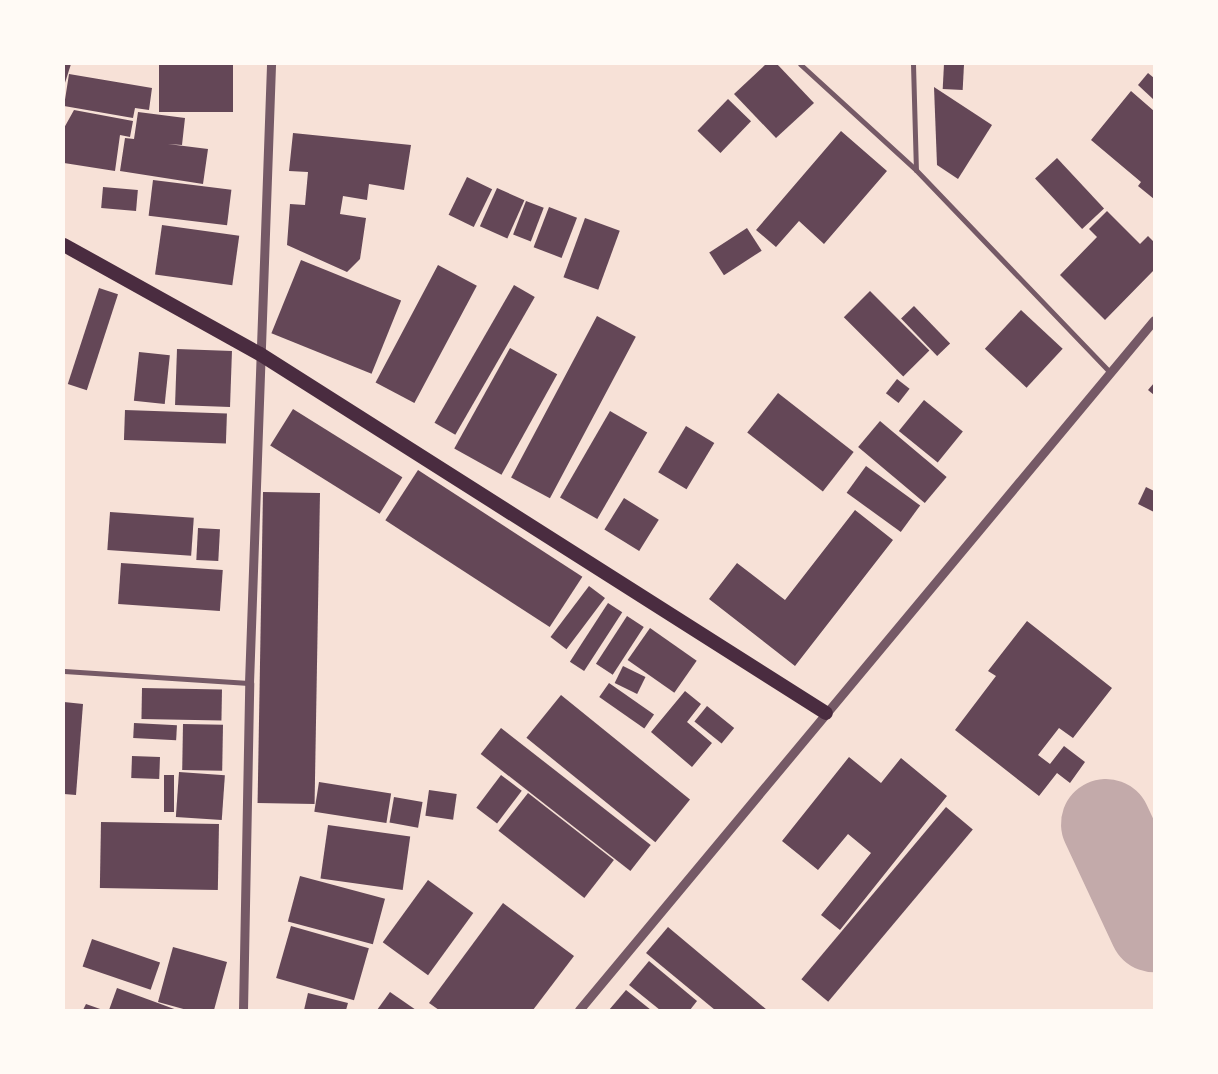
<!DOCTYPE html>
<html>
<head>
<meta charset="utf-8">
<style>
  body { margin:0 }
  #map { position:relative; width:1218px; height:1074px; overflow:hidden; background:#f7e1d7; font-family:Lato,sans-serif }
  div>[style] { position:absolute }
  .taxiway>* { height:90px; margin:-45px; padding:0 45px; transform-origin:45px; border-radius:45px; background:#c3aaaa }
  .building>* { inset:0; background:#644757; transform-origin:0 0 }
  .minor>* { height:5px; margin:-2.5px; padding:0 2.5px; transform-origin:2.5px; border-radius:2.5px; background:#755966 }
  .tertiary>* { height:9px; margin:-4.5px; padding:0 4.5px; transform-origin:4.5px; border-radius:4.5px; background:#755966 }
  .trunk>* { height:14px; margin:-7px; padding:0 7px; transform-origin:7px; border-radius:7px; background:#4a2c40 }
  span { translate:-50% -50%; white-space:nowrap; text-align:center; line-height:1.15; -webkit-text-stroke:4px #fffaf5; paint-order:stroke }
  .frame { position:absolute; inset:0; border:65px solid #fffaf5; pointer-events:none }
</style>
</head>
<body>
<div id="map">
  <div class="taxiway">
    <div style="left:1106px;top:824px;width:114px;rotate:65deg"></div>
  </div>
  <div class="building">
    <div style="clip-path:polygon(64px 64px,71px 64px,64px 86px)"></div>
    <div style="left:159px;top:64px;width:74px;height:48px"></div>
    <div style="clip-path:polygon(766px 64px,777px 64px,814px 103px,776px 138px,734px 94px)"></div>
    <div style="left:944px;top:64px;width:20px;height:25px;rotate:3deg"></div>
    <div style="clip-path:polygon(1148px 73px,1154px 78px,1154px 100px,1138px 85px)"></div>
    <div style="clip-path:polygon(69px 74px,152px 88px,149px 110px,135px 108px,133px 118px,64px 106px)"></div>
    <div style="clip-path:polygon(934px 87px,992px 125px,958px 179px,937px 165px)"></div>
    <div style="clip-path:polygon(1131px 91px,1154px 111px,1154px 199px,1138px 186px,1141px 182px,1091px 140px)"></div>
    <div style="left:728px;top:99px;width:32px;height:44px;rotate:44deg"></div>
    <div style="clip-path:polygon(74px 110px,133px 121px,130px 137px,120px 135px,115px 171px,64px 163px,64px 128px)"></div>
    <div style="clip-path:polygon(138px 112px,185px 118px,182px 145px,168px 144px,208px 149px,203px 184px,120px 171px,125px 138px,134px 139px)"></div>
    <div style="clip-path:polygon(841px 131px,887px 171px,824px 244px,799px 221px,776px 247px,756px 230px)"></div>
    <div style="clip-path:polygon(293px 133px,411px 145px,404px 190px,369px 184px,367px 200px,343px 196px,340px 214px,366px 218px,360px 259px,347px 272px,287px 245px,290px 204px,305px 205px,308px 172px,289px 171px)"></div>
    <div style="left:1057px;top:158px;width:69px;height:30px;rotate:47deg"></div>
    <div style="left:467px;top:177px;width:28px;height:42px;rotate:26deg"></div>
    <div style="left:153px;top:180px;width:79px;height:36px;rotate:7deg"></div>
    <div style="left:103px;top:187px;width:35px;height:21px;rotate:5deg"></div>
    <div style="left:497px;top:188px;width:30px;height:42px;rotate:24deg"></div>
    <div style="left:526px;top:201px;width:19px;height:36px;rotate:21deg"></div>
    <div style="left:549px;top:207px;width:30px;height:43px;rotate:21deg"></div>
    <div style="clip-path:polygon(1107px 211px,1140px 244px,1148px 236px,1154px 242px,1154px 270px,1105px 320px,1060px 275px,1097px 237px,1089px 229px)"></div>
    <div style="left:585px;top:218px;width:37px;height:63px;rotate:20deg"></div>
    <div style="left:162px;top:225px;width:78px;height:50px;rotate:8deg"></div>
    <div style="left:747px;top:228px;width:27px;height:45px;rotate:57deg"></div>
    <div style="left:301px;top:260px;width:108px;height:79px;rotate:22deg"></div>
    <div style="left:438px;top:265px;width:44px;height:133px;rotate:28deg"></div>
    <div style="left:514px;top:285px;width:24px;height:159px;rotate:30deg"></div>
    <div style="left:99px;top:288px;width:20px;height:101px;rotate:18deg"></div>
    <div style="left:870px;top:291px;width:84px;height:37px;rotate:45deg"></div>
    <div style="left:914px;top:306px;width:52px;height:18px;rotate:46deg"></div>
    <div style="left:1021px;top:310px;width:57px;height:53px;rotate:43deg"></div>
    <div style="left:597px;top:316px;width:44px;height:183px;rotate:28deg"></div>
    <div style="left:510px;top:348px;width:54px;height:115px;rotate:29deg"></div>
    <div style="left:177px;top:349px;width:55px;height:56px;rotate:2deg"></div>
    <div style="left:139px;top:352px;width:31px;height:49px;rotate:6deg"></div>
    <div style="left:897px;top:379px;width:16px;height:18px;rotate:38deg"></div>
    <div style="clip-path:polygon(1154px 383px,1154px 395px,1148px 390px)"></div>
    <div style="left:778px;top:393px;width:96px;height:50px;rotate:38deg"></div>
    <div style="left:924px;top:400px;width:50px;height:40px;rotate:39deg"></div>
    <div style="left:293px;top:409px;width:129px;height:43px;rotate:32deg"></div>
    <div style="left:125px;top:410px;width:102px;height:30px;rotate:2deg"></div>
    <div style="left:610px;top:411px;width:43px;height:100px;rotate:30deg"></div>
    <div style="left:880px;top:421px;width:87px;height:34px;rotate:40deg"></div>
    <div style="left:686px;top:426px;width:33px;height:54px;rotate:31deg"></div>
    <div style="left:866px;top:466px;width:67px;height:33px;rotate:36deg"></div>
    <div style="left:418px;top:470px;width:196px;height:60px;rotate:33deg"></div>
    <div style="clip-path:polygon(1146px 487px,1154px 491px,1154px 512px,1138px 504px)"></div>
    <div style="left:263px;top:492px;width:57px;height:311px;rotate:1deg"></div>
    <div style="left:624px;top:498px;width:41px;height:37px;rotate:32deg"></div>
    <div style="clip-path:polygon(855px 510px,893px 540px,795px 666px,709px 599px,737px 563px,785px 600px)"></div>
    <div style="left:110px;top:512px;width:84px;height:38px;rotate:4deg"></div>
    <div style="left:198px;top:528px;width:22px;height:32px;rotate:3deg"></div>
    <div style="left:121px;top:563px;width:102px;height:41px;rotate:4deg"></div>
    <div style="left:589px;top:586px;width:20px;height:64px;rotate:37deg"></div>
    <div style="left:608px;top:603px;width:17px;height:70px;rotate:33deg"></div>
    <div style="left:627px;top:616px;width:20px;height:57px;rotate:33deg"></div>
    <div style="clip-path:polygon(1027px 621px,1112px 688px,1073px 738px,1059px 728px,1038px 755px,1050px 764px,1064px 746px,1085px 762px,1070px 783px,1057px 773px,1039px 796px,955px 730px,996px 676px,988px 671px)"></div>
    <div style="left:650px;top:628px;width:57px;height:39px;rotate:35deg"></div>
    <div style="left:623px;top:666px;width:25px;height:19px;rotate:26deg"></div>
    <div style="left:609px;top:683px;width:55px;height:17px;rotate:35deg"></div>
    <div style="left:142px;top:688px;width:80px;height:31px;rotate:1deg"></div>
    <div style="clip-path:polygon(685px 691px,701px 704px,687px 722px,712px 743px,692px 767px,651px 732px)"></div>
    <div style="left:561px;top:695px;width:166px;height:55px;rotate:39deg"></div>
    <div style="clip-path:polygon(64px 702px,83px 704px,76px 795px,64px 794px)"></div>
    <div style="left:707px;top:706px;width:35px;height:20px;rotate:39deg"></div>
    <div style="left:134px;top:723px;width:43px;height:15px;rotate:3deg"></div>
    <div style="left:183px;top:724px;width:40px;height:46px;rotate:1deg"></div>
    <div style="left:501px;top:728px;width:190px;height:33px;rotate:38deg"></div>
    <div style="left:132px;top:756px;width:28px;height:22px;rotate:2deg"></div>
    <div style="clip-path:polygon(849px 757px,881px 783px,901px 758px,947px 796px,840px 930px,821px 915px,871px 853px,848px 834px,818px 870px,782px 841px)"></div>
    <div style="left:179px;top:772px;width:46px;height:45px;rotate:4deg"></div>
    <div style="left:164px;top:775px;width:10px;height:37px"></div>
    <div style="left:501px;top:775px;width:26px;height:41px;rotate:37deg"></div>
    <div style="left:319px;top:782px;width:73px;height:30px;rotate:9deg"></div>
    <div style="left:429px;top:790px;width:28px;height:26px;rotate:8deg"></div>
    <div style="left:528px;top:793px;width:109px;height:48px;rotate:38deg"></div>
    <div style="left:394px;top:797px;width:29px;height:26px;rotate:10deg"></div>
    <div style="left:946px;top:807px;width:35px;height:225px;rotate:40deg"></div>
    <div style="left:101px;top:822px;width:118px;height:66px;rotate:1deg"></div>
    <div style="left:328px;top:825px;width:83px;height:54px;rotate:8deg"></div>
    <div style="left:300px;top:876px;width:88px;height:47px;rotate:15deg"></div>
    <div style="left:428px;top:880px;width:56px;height:77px;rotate:36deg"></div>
    <div style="clip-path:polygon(503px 903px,574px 956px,533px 1010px,439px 1010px,429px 1003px)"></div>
    <div style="left:291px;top:926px;width:81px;height:54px;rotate:16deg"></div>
    <div style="clip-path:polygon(668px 927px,767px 1010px,715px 1010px,646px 953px)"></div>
    <div style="left:92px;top:939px;width:72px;height:29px;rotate:19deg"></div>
    <div style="clip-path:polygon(173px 947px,227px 962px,214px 1010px,187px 1010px,158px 1002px)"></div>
    <div style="clip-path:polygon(649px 961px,697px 1001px,690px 1010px,660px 1010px,629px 985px)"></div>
    <div style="clip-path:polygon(117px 988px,177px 1010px,109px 1010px)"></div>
    <div style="clip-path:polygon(626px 990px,651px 1010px,609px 1010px)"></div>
    <div style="clip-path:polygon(390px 992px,416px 1010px,377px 1010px)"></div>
    <div style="clip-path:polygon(308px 993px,348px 1003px,346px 1010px,304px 1010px)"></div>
    <div style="clip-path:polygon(86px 1004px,103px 1010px,83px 1010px)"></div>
  </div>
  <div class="minor">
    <div style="left:800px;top:64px;width:157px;rotate:42.4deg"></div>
    <div style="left:916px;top:170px;width:281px;rotate:46.2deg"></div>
    <div style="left:913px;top:64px;width:106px;rotate:88.4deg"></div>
    <div style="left:64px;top:671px;width:185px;rotate:3.7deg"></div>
  </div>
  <div class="tertiary">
    <div style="left:243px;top:1010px;width:327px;rotate:-88.9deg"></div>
    <div style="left:249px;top:683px;width:619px;rotate:-87.96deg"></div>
    <div style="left:579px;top:1010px;width:898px;rotate:-50.19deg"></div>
  </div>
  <div class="trunk">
    <div style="left:64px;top:245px;width:224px;rotate:29.1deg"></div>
    <div style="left:260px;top:354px;width:670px;rotate:32.39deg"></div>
  </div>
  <div class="frame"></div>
</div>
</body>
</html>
